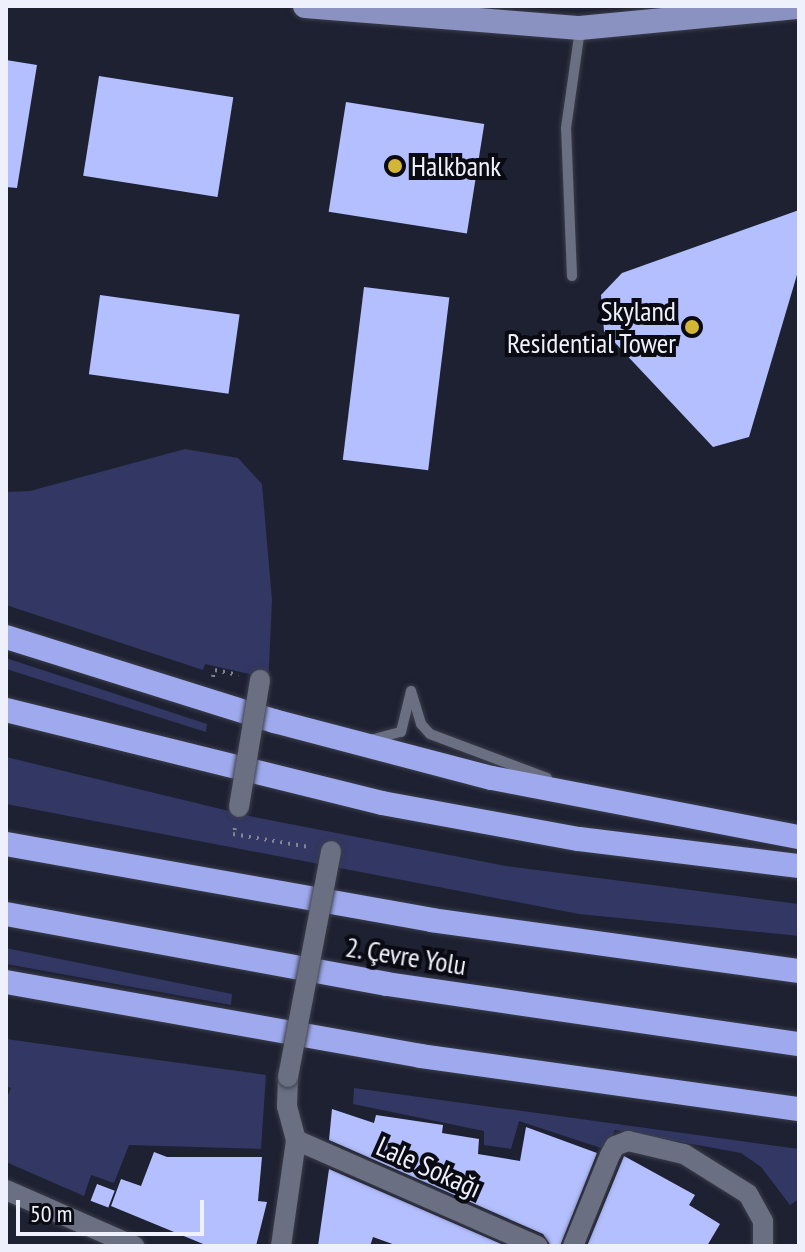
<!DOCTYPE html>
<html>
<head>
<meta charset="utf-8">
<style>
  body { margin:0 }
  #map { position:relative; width:805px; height:1252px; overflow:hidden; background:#1e2131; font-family:"PT Sans Narrow",sans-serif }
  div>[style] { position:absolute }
  .green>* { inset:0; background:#323763 }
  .building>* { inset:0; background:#b3bffe; transform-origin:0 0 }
  .path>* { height:4px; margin-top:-2px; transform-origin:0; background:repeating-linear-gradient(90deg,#818492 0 2px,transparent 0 8px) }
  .roads { filter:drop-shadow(0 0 2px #3b3d4b) drop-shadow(0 0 2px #3b3d4b) }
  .lane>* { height:10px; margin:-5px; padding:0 5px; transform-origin:5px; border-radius:5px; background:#6b6f82 }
  .street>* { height:20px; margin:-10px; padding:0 10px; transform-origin:10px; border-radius:10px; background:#6b6f82 }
  .primary>* { height:24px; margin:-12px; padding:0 12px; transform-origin:12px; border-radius:12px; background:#8a92c2 }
  .highway>* { height:24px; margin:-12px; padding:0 12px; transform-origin:12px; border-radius:12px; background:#9eaaed }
  .bridges { filter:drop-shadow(0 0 2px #3b3d4b) drop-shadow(0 0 2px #3b3d4b) }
  .street-bridge>* { height:20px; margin:-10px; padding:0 10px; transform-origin:10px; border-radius:10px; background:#6b6f82 }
  .dots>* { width:22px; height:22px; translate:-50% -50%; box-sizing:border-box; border:4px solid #0a0b12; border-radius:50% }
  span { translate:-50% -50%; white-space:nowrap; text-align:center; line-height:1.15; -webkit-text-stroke:8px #0a0b12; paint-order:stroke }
  .poi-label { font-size:28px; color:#eef1fc }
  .left { translate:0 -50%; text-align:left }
  .right { translate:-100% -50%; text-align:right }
  .street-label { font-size:28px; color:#eef1fc }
  .frame { position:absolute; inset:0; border:8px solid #eef1fc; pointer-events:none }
  .scale { position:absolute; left:16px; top:1200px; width:188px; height:36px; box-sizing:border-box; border:4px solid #eef1fc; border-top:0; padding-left:10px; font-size:24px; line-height:28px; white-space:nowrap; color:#eef1fc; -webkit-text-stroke:6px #0a0b12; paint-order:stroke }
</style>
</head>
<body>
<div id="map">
  <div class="green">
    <div style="clip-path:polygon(185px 449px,238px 458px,262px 484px,272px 600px,268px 688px,263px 677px,205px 664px,203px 670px,6px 605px,6px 492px,30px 491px)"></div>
    <div style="clip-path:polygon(6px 658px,207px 724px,206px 732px,6px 669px)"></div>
    <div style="clip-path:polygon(6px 757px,254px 817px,506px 866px,799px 904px,799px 936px,579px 914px,6px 804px)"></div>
    <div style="clip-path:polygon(6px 948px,232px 994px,231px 1005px,6px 964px)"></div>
    <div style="clip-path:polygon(6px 1039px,266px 1075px,261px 1149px,129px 1145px,114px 1183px,91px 1175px,84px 1196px,6px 1162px,6px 1100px,11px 1088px,6px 1086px)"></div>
    <div style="clip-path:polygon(354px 1088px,799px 1149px,799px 1199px,790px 1205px,761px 1167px,741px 1153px,615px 1130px,607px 1150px,519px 1121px,511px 1149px,484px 1145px,484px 1131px,353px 1104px)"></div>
  </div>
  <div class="building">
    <div style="clip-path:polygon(6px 60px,37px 65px,17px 188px,6px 187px)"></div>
    <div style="left:99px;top:76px;width:136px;height:101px;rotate:9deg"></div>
    <div style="left:346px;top:102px;width:140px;height:111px;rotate:9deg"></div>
    <div style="clip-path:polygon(799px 210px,799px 268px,749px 437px,713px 447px,604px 331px,601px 295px,622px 273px)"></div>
    <div style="left:364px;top:287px;width:86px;height:174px;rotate:7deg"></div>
    <div style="left:100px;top:295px;width:141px;height:80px;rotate:8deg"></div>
    <div style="clip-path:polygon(332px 1109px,374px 1123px,376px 1115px,443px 1125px,442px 1133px,479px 1139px,478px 1154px,520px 1161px,526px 1127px,597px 1153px,560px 1246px,551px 1246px,543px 1234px,329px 1140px)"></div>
    <div style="clip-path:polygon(154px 1152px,167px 1157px,262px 1157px,258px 1201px,267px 1202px,256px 1246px,208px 1246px,111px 1206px,121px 1179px,141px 1186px)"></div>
    <div style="clip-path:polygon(624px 1156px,695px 1195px,689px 1205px,720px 1224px,707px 1246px,587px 1246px)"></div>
    <div style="clip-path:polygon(329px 1169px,506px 1246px,398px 1246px,373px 1237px,370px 1246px,318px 1246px)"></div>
    <div style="left:97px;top:1184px;width:19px;height:18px;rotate:21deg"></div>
  </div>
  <div class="path">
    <div style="left:213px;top:677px;width:7px;rotate:-74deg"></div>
    <div style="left:215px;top:670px;width:24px;rotate:12deg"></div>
    <div style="left:235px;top:828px;width:6px;rotate:108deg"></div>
    <div style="left:233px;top:834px;width:77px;rotate:9.7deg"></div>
  </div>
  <div class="roads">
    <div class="lane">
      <div style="left:572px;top:276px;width:148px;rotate:-92.3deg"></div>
      <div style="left:566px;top:128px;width:99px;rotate:-81.9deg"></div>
      <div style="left:374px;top:739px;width:28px;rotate:-15deg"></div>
      <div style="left:401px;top:732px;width:42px;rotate:-76.3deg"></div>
      <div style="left:411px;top:691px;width:34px;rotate:73deg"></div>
      <div style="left:421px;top:724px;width:13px;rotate:48deg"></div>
      <div style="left:430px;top:734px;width:125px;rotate:20.6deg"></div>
    </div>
    <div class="street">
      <div style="left:296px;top:1140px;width:264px;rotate:23.7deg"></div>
      <div style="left:6px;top:1190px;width:140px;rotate:23.6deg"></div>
      <div style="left:281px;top:1246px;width:107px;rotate:-81.9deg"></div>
      <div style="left:296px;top:1140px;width:35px;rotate:-105deg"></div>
      <div style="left:287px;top:1106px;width:29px;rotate:-88deg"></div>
      <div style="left:573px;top:1246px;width:98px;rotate:-67.9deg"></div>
      <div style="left:610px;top:1155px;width:10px;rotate:-61deg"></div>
      <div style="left:615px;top:1146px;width:14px;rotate:-21deg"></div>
      <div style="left:628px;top:1141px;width:57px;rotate:13.1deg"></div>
      <div style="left:684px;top:1154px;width:75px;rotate:32deg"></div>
      <div style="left:748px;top:1194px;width:31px;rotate:61deg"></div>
      <div style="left:763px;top:1221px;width:25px;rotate:90deg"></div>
    </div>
    <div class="primary">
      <div style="left:305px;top:6px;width:276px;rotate:4.6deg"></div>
      <div style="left:580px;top:28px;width:220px;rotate:-5.5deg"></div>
    </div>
    <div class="highway">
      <div style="left:6px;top:637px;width:281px;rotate:17.4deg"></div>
      <div style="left:274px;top:721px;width:225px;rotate:14.7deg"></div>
      <div style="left:492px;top:778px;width:313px;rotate:10.9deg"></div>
      <div style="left:6px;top:710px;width:387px;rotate:13.9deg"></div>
      <div style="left:382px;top:803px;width:200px;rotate:10.4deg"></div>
      <div style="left:579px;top:839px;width:222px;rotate:7deg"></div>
      <div style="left:6px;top:844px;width:432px;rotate:10.1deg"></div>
      <div style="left:431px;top:920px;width:372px;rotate:7.9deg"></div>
      <div style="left:6px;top:914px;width:387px;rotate:10.4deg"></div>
      <div style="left:387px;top:984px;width:416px;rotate:8.3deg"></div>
      <div style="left:6px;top:982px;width:422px;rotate:10.1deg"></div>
      <div style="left:421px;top:1056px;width:382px;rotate:8deg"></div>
    </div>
  </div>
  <div class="bridges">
    <div class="street-bridge">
      <div style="left:239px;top:807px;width:129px;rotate:-80.6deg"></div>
      <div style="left:288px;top:1077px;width:230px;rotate:-79.2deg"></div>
    </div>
  </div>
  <div class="dots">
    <div style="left:395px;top:166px;background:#d3b635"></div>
    <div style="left:692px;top:327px;background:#d3b635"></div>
  </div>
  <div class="poi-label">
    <span class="left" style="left:411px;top:166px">Halkbank</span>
    <span class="right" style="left:676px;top:327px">Skyland<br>Residential Tower</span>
  </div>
  <div class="street-label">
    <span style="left:406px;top:956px;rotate:9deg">2. Çevre Yolu</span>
    <span style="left:429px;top:1167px;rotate:24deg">Lale Sokağı</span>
  </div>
  <div class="frame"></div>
  <div class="scale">50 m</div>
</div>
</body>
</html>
